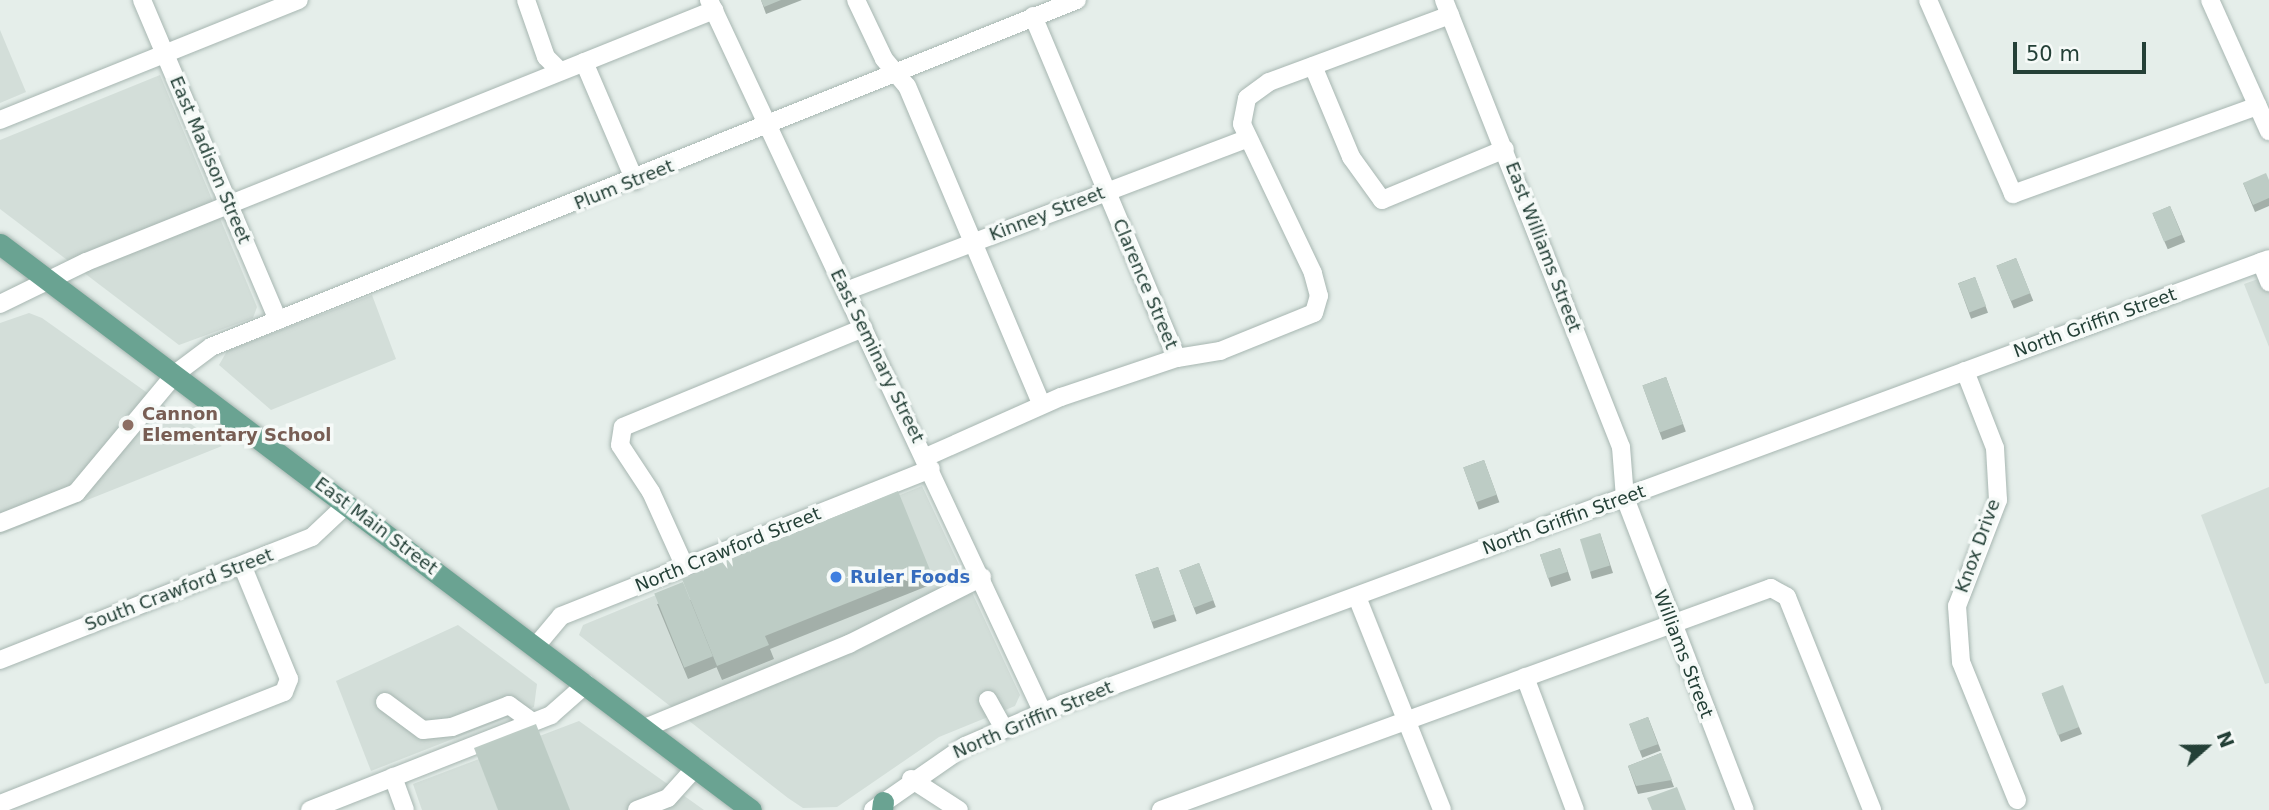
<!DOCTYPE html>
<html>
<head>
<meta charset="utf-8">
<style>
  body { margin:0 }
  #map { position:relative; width:2269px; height:810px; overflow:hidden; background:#e5eeea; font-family:"DejaVu Sans",sans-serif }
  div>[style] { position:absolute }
  .built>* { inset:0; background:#d3ded9 }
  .roads { filter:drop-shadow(0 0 2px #a7b6b1) drop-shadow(0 0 2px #a7b6b1) }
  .minor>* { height:18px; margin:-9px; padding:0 9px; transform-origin:9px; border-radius:9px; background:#fff }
  .major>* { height:21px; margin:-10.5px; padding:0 10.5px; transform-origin:10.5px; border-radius:10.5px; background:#6aa392 }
  .wall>* { inset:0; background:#a3afa9; transform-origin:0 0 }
  .building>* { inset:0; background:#bdccc5; transform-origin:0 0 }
  .dots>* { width:19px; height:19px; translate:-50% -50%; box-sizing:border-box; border:4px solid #f6faf8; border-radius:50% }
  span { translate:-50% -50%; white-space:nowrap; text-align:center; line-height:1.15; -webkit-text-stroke:7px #f6faf8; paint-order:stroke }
  .street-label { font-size:18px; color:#244037 }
  .education-label { font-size:18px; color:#785e54; font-weight:700 }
  .left { translate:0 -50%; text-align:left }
  .shop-label { font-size:18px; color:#366cbe; font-weight:700 }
  .north { position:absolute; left:2171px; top:712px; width:70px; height:70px; -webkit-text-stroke:5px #f6faf8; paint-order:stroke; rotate:69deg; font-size:19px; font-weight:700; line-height:28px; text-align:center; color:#244037 }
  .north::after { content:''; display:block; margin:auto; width:24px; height:32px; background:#244037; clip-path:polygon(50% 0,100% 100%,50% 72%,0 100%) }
  .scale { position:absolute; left:2013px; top:42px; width:133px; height:32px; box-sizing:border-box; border:4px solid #244037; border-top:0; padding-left:9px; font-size:21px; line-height:24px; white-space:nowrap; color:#244037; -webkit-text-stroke:5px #f6faf8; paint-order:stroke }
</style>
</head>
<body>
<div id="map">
  <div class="built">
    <div style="clip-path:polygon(0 30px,26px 92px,0 103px)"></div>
    <div style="clip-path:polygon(160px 75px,257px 307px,253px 318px,179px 345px,0 209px,0 140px)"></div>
    <div style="clip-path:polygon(2269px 275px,2269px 347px,2244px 284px)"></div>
    <div style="clip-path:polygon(372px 295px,396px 359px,271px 410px,219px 365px,227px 351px)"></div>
    <div style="clip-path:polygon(29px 313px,42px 318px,222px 446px,0 535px,0 323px)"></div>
    <div style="clip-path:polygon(922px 486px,1020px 695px,1015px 706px,939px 737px,837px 807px,803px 808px,788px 798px,579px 635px,583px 625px)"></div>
    <div style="clip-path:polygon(2269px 487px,2269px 683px,2265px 684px,2201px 515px)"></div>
    <div style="clip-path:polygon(458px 625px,537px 684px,534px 707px,371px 771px,336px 681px)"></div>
    <div style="clip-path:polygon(579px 721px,704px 810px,422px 810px,413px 784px)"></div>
  </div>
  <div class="roads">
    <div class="minor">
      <div style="left:142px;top:0;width:348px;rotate:67deg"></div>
      <div style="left:526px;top:0;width:60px;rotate:70.7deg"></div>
      <div style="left:546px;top:57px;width:20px;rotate:45deg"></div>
      <div style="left:709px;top:0;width:787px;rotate:64.9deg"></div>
      <div style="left:856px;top:0;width:65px;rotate:64.6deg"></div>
      <div style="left:884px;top:59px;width:35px;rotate:50deg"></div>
      <div style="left:907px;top:86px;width:346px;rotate:67.1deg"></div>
      <div style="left:1444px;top:0;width:481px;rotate:68.4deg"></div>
      <div style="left:1621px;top:447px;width:51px;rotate:85.5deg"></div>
      <div style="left:1625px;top:498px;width:334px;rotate:69deg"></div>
      <div style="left:1928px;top:0;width:212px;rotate:66.3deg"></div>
      <div style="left:2013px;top:194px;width:260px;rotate:-19.8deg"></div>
      <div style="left:2210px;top:0;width:144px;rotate:65.8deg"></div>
      <div style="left:1033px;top:16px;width:371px;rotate:67.2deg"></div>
      <div style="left:584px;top:62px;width:129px;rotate:66.8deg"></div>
      <div style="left:1313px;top:66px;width:99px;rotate:67.3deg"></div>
      <div style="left:1351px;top:157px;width:53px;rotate:54.2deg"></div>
      <div style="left:1382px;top:200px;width:133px;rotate:-22.5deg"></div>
      <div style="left:0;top:120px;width:322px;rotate:-21.9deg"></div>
      <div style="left:2261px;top:262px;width:22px;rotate:68deg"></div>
      <div style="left:846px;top:291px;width:430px;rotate:-20.8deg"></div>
      <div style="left:0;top:304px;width:96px;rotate:-26deg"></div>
      <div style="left:86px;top:262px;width:677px;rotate:-21.86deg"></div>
      <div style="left:1965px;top:371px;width:83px;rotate:68.7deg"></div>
      <div style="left:1995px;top:448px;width:52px;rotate:86.7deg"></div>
      <div style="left:1998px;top:500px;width:114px;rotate:111.1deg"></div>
      <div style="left:1957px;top:606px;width:56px;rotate:85.9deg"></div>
      <div style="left:1961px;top:662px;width:149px;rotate:67.9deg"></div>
      <div style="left:926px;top:457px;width:148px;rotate:-24deg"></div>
      <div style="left:1061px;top:397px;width:122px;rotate:-18.6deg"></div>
      <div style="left:1177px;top:358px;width:44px;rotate:-9.2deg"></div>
      <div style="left:1220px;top:351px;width:101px;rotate:-22deg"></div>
      <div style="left:1314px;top:313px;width:18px;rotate:-74deg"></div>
      <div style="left:1319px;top:296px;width:24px;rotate:-105deg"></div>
      <div style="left:1313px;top:273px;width:165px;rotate:-115.5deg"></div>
      <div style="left:1242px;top:124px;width:26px;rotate:-79deg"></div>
      <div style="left:1247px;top:98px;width:27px;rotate:-36deg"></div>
      <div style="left:1269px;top:82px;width:193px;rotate:-20.3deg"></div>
      <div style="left:0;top:523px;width:82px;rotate:-21.5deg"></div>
      <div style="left:76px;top:493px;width:155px;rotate:-50.2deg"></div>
      <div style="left:175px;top:374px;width:45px;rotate:-36.9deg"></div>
      <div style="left:211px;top:347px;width:933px;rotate:-21.84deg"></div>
      <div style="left:685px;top:567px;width:82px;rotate:-114.4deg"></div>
      <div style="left:651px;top:492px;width:56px;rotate:-123.4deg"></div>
      <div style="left:620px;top:445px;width:18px;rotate:-81deg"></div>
      <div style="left:623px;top:427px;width:260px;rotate:-22.4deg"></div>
      <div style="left:1357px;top:597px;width:229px;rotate:68.2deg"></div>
      <div style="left:536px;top:646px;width:39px;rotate:-50deg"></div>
      <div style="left:561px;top:616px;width:398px;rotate:-21.7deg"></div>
      <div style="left:0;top:660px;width:335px;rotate:-21.5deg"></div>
      <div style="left:312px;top:537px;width:48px;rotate:-43.3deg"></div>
      <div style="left:1525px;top:677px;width:142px;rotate:69.4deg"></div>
      <div style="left:988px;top:700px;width:33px;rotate:61deg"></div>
      <div style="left:385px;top:702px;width:47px;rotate:36.4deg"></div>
      <div style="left:423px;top:730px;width:29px;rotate:-6deg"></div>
      <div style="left:452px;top:727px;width:61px;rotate:-21.1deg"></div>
      <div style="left:509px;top:705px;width:29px;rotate:36deg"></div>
      <div style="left:645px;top:728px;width:221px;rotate:-22.4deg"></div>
      <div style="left:849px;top:644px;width:149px;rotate:-26.7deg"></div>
      <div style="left:393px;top:777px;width:35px;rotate:70deg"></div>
      <div style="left:911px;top:779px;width:57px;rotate:32.9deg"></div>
      <div style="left:0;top:804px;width:305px;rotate:-21.5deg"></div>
      <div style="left:284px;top:692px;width:14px;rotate:-69deg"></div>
      <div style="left:289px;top:679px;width:123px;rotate:-112.4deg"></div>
      <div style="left:310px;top:810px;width:259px;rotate:-21.5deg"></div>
      <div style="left:551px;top:715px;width:47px;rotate:-41.5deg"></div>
      <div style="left:637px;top:810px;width:33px;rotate:-21deg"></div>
      <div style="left:668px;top:798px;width:42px;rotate:-47.9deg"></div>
      <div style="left:873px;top:810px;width:112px;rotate:-34.8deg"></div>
      <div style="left:965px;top:746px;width:107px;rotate:-23.2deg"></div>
      <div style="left:1063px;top:704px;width:1285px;rotate:-20.25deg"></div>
      <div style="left:1161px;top:810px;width:649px;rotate:-20deg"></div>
      <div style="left:1771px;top:588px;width:18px;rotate:29deg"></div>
      <div style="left:1787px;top:597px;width:229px;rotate:68.2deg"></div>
    </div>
    <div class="major">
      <div style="left:0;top:244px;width:940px;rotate:37deg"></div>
      <div style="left:882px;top:810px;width:8px;rotate:-83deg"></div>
    </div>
  </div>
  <div class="wall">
    <div style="clip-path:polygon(761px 0,802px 0,766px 14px)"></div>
    <div style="clip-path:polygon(2269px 180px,2269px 206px,2255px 212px,2243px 183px)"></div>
    <div style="left:2170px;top:206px;width:39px;height:19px;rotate:67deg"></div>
    <div style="left:2016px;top:258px;width:46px;height:21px;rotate:68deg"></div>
    <div style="left:1975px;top:277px;width:38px;height:18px;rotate:70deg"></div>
    <div style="left:1666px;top:377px;width:58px;height:25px;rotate:70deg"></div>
    <div style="left:1484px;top:460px;width:45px;height:22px;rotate:70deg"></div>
    <div style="clip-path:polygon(1600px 533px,1613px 573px,1592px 579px,1590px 572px)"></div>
    <div style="left:1560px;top:548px;width:34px;height:21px;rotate:71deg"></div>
    <div style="left:1199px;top:563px;width:47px;height:21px;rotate:69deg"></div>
    <div style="left:1158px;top:567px;width:57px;height:24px;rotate:71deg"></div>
    <div style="clip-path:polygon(930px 570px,935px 583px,770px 649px,774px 659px,722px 680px,716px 666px,717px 667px,688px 679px,657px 604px)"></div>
    <div style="clip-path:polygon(2042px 694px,2079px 727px,2082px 734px,2061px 742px)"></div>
    <div style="left:1648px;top:717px;width:36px;height:20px;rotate:69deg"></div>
    <div style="clip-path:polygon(1661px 753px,1674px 787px,1638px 794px,1628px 766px)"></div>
  </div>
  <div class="building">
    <div style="clip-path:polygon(761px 0,781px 0,764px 7px)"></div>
    <div style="clip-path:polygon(2266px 173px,2269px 180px,2269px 198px,2253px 205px,2243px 183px)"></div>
    <div style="left:2170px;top:206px;width:31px;height:19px;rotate:68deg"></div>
    <div style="left:2016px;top:258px;width:38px;height:21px;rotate:68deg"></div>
    <div style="left:1975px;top:277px;width:31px;height:18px;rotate:69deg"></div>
    <div style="left:1666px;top:377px;width:50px;height:25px;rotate:70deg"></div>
    <div style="left:1484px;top:460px;width:37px;height:22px;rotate:70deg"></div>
    <div style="clip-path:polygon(898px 491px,930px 570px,765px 636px,769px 645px,717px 666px,682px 579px)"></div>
    <div style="left:1600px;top:533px;width:34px;height:21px;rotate:73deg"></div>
    <div style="left:1560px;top:548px;width:25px;height:21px;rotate:72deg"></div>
    <div style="left:1199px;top:563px;width:40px;height:21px;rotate:69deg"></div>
    <div style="left:1158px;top:567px;width:50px;height:24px;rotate:71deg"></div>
    <div style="left:683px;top:582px;width:80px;height:31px;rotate:68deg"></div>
    <div style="left:2063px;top:685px;width:45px;height:23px;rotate:69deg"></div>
    <div style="left:1648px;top:717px;width:29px;height:20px;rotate:70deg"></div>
    <div style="clip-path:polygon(536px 724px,570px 810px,498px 810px,474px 748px)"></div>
    <div style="clip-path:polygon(1661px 753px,1672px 780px,1636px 786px,1628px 766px)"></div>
    <div style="clip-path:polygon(1677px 787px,1686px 810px,1652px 810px,1647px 798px)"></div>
  </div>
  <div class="dots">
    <div style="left:128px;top:425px;background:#8d6e63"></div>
    <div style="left:836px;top:577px;background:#3f7fe0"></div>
  </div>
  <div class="street-label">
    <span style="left:210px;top:160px;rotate:67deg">East Madison Street</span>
    <span style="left:624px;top:185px;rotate:-22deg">Plum Street</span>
    <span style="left:1047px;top:214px;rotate:-21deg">Kinney Street</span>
    <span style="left:1543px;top:247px;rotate:69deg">East Williams Street</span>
    <span style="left:1145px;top:284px;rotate:67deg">Clarence Street</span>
    <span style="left:2095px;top:323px;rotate:-20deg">North Griffin Street</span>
    <span style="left:877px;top:356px;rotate:64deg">East Seminary Street</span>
    <span style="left:1564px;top:520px;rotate:-20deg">North Griffin Street</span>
    <span style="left:376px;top:526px;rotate:37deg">East Main Street</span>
    <span style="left:1978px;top:546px;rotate:-70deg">Knox Drive</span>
    <span style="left:728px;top:550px;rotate:-22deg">North Crawford Street</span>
    <span style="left:179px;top:590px;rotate:-21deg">South Crawford Street</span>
    <span style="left:1683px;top:654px;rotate:69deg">Williams Street</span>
    <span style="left:1033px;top:720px;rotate:-23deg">North Griffin Street</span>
  </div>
  <div class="education-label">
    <span class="left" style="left:142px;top:425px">Cannon<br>Elementary School</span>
  </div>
  <div class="shop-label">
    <span class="left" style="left:850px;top:577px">Ruler Foods</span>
  </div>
  <div class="north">N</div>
  <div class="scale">50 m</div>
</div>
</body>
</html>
